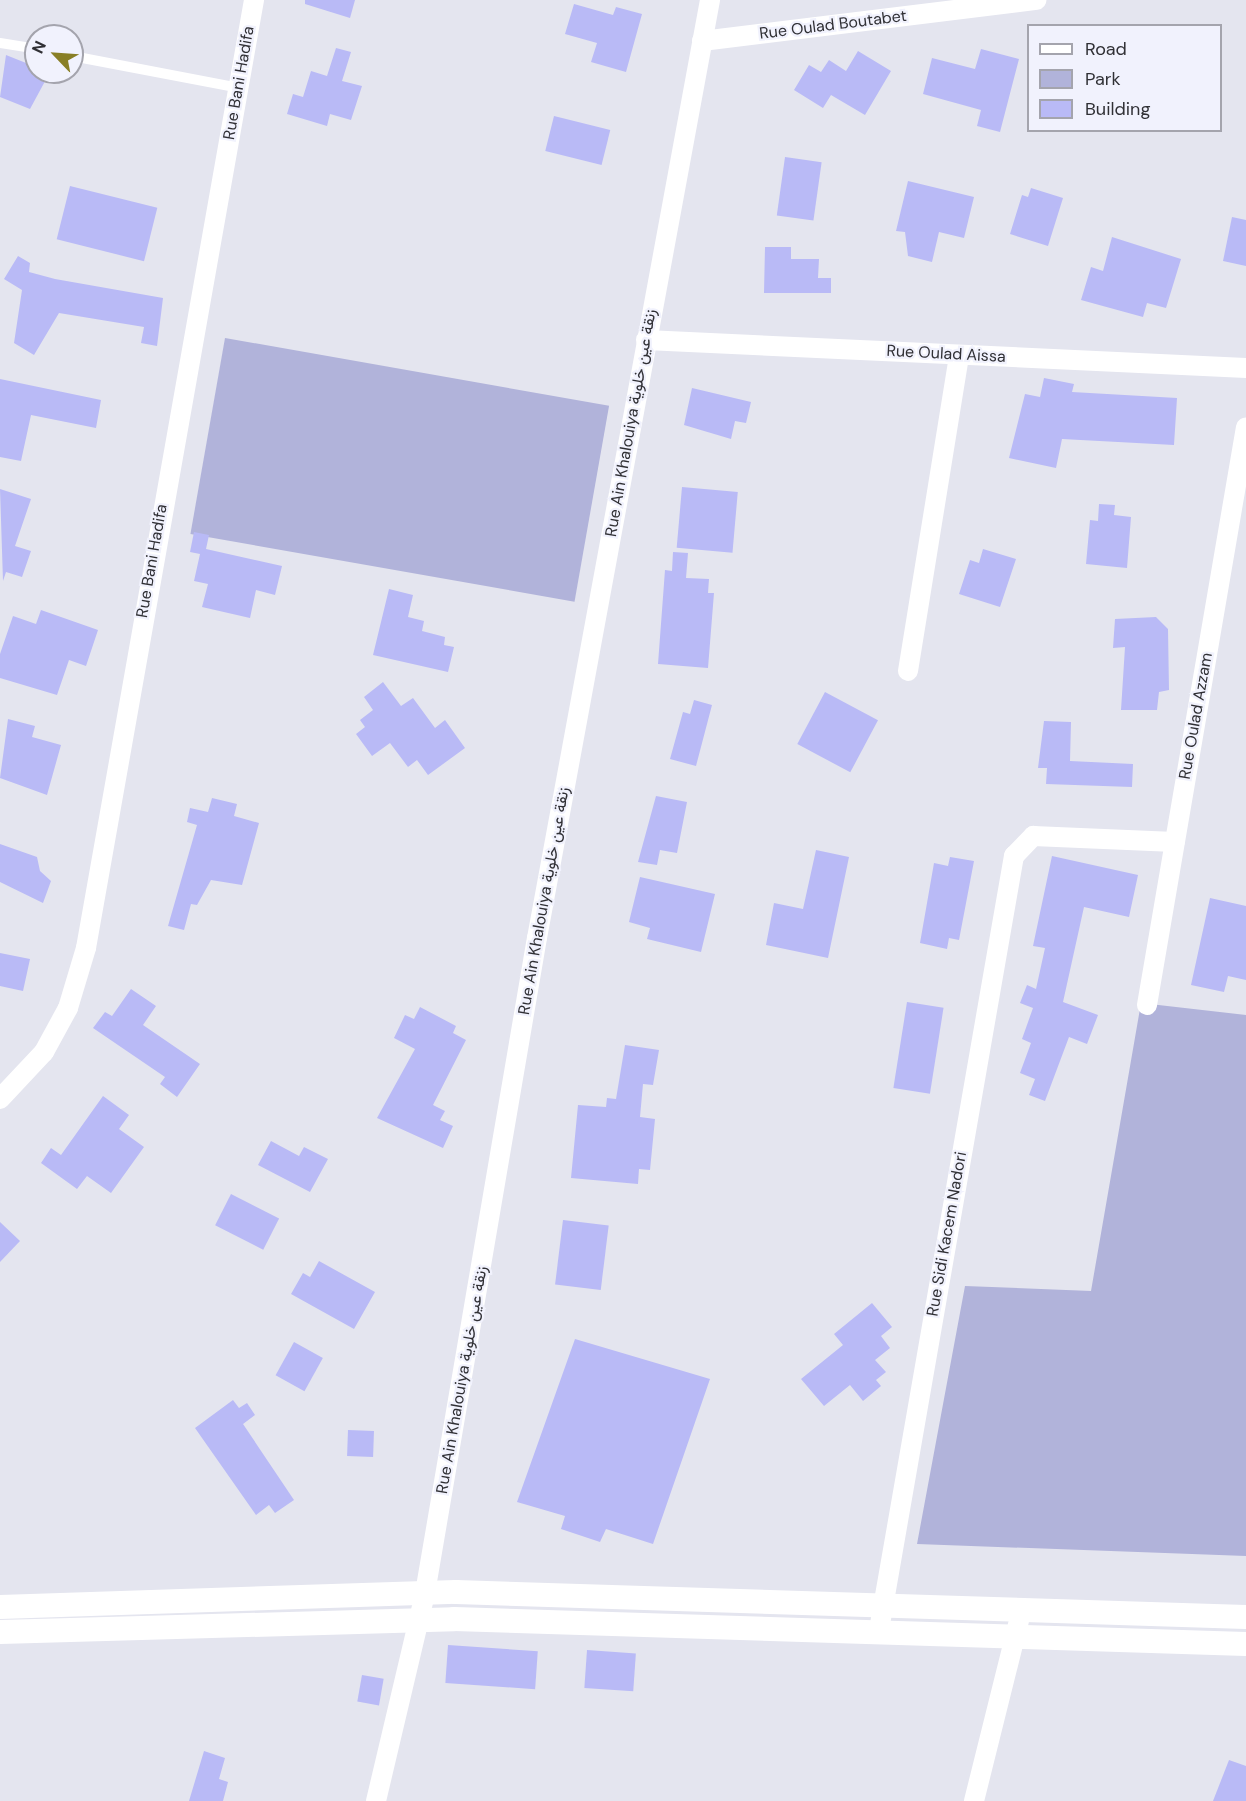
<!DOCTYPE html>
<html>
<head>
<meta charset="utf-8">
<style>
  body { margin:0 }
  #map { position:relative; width:1246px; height:1801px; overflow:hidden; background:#e4e5ef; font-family:"DM Sans",Vazirmatn,sans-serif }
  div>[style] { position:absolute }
  .green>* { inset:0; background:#b1b3da; transform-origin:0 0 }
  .building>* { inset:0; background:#b9baf6; transform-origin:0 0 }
  .service>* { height:10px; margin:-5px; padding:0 5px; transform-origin:5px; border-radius:5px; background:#fff }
  .minor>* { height:20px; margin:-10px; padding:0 10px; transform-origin:10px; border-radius:10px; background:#fff }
  .tertiary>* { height:24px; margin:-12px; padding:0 12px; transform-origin:12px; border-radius:12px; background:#fff }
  span { translate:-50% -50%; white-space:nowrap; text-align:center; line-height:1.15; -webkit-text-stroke:4.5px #f1f2fd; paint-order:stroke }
  .street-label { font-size:16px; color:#303035 }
  .legend { position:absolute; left:1027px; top:24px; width:195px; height:108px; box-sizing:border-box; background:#f1f2fd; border:2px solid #a4a4ad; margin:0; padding:8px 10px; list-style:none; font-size:18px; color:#303035 }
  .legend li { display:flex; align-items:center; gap:12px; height:30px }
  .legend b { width:30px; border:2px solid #a4a4ad }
  .north { position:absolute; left:24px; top:24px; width:60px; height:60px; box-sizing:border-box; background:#f1f2fd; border:2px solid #a4a4ad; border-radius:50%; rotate:295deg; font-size:16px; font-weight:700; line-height:24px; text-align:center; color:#303035 }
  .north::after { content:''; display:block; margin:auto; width:21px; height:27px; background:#897f26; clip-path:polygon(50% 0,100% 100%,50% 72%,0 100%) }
</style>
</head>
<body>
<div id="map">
  <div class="green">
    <div style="left:225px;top:338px;width:390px;height:199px;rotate:10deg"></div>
    <div style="clip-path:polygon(1141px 1003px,1246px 1015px,1246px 1556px,917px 1544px,965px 1286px,1091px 1291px)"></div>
  </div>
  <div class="building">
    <div style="clip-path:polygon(305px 0,355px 0,350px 18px,305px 4px)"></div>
    <div style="clip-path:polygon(574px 4px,613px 15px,616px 7px,642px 14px,626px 72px,591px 62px,597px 43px,565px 34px)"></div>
    <div style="clip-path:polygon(336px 48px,351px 52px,342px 81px,362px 86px,351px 120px,330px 114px,327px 126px,287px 114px,293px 94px,303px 97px,311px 71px,327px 76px)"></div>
    <div style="clip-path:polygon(981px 49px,1019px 59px,1000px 132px,977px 126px,981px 110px,923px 94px,932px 58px,975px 69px)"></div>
    <div style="clip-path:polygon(858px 51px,891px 71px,865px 115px,831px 95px,823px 108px,794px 90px,809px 65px,821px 72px,829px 60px,846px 71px)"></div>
    <div style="clip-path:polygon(6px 55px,36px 67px,36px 72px,50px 72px,30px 109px,0 97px)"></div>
    <div style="left:554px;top:116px;width:58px;height:36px;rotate:14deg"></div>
    <div style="left:785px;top:157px;width:37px;height:59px;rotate:8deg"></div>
    <div style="clip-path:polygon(908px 181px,974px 197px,964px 238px,939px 232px,932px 262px,908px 256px,905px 232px,896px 231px)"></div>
    <div style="left:70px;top:186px;width:90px;height:55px;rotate:14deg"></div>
    <div style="clip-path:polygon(1031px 188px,1063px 198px,1048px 246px,1010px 234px,1022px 195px,1028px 197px)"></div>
    <div style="clip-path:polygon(1232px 217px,1246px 220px,1246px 266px,1223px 261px)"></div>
    <div style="clip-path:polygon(1112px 237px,1181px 259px,1166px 308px,1147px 303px,1143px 317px,1081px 300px,1091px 267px,1103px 271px)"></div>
    <div style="clip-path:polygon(765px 247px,791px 247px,791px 259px,819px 259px,818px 278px,831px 278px,831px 293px,764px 293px)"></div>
    <div style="clip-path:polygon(18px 256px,30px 263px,29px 272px,55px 279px,163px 298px,157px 346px,141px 343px,144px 327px,59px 313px,34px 355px,14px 343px,22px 290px,4px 279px)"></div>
    <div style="clip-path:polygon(1044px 378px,1074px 384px,1072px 392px,1177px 398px,1174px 445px,1062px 439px,1056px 468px,1009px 458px,1025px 394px,1040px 397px)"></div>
    <div style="clip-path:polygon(0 379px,101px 400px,96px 428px,31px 415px,21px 461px,0 457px)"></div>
    <div style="clip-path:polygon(692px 388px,751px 402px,746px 423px,735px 421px,731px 439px,684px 425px)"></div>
    <div style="left:682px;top:487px;width:56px;height:61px;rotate:5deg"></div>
    <div style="clip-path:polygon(0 489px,31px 499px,15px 546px,31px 551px,22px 577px,6px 572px,3px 581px)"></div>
    <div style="clip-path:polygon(1099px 504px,1115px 505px,1114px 515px,1131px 517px,1127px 568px,1086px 564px,1090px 520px,1098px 521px)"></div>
    <div style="clip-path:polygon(194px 532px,209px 535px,206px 549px,282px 566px,275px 595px,256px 590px,250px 618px,202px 607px,208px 584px,194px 581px,200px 554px,190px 552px)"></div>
    <div style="clip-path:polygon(983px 549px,1016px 559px,1000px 607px,959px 594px,970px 560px,979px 563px)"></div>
    <div style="clip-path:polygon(673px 552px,688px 553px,686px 578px,709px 579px,708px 593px,714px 593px,708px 668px,658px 664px,665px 570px,672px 571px)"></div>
    <div style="clip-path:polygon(389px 589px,413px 595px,408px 617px,424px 621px,422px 631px,445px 637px,444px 645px,454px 647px,448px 672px,373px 655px)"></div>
    <div style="clip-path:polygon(41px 610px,98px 630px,86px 666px,69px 660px,57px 695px,0 678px,0 654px,13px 616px,36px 624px)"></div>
    <div style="clip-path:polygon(1156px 617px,1168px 629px,1169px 690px,1159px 692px,1157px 710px,1121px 710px,1125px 647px,1113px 648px,1115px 619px)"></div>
    <div style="clip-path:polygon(383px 682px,401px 706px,413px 698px,435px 728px,445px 720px,465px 748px,428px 775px,417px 760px,408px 767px,390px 743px,372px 756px,356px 734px,365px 727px,360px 720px,373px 710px,364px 697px)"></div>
    <div style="left:825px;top:692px;width:60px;height:59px;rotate:28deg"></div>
    <div style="clip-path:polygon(694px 700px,712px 705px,696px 766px,670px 759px,683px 712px,690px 714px)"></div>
    <div style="clip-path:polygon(8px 719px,35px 726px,32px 737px,61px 745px,47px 795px,0 778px)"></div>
    <div style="clip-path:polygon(1044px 721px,1071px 722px,1070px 761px,1133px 764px,1132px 787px,1046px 784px,1047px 768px,1038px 768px)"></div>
    <div style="clip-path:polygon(656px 796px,687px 802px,677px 853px,660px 850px,657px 865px,638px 862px)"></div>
    <div style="clip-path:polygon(212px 798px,237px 804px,234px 816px,259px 823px,242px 885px,211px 880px,197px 905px,191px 904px,184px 930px,168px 926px,197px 825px,187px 822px,190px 808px,208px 812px)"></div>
    <div style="clip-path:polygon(0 844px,37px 857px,40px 871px,51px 881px,43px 903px,0 882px)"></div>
    <div style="clip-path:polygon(816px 850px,849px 857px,828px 958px,766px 945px,774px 903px,803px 909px)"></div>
    <div style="clip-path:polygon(1052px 856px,1138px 875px,1129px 917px,1084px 907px,1063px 1002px,1098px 1015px,1087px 1044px,1069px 1037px,1045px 1101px,1029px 1095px,1035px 1079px,1020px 1073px,1031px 1043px,1022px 1039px,1033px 1008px,1020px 1003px,1027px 985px,1036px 989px,1045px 948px,1033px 946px)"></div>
    <div style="clip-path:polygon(950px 857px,974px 861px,959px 940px,949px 938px,947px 949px,920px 943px,934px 863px,948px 866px)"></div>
    <div style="clip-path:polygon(640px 877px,715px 894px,701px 952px,647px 939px,650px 928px,629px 922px)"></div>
    <div style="clip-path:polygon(1210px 898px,1246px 906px,1246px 980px,1228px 976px,1224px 992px,1191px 985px)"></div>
    <div style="clip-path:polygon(0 953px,30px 959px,23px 991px,0 986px)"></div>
    <div style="clip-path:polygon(131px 989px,156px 1006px,143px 1025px,200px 1064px,177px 1097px,160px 1084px,165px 1077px,93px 1028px,105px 1012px,112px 1016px)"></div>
    <div style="left:907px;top:1002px;width:37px;height:87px;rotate:9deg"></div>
    <div style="clip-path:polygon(420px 1007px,456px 1026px,453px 1033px,466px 1040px,433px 1105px,445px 1111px,440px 1120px,453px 1126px,443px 1148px,377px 1118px,415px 1049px,394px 1038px,405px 1015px,414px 1019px)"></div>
    <div style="clip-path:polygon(625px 1045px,659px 1050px,653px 1085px,643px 1084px,640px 1117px,655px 1119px,650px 1170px,639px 1169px,638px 1184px,571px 1178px,578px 1105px,606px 1107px,607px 1098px,616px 1099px)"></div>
    <div style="clip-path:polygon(103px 1096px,129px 1115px,119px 1129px,144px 1147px,111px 1193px,87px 1176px,77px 1189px,41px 1163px,51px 1148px,61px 1155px)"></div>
    <div style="clip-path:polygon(271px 1141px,299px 1156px,304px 1147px,328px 1159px,310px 1192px,258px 1165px)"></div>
    <div style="left:231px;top:1194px;width:54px;height:35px;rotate:27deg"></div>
    <div style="left:563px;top:1220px;width:46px;height:65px;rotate:7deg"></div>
    <div style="clip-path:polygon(0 1222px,20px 1241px,0 1262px)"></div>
    <div style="clip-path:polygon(319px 1261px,375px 1292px,354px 1329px,291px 1294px,303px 1273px,310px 1277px)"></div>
    <div style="clip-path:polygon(872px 1303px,892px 1327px,881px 1336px,890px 1348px,875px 1360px,886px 1372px,876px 1380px,881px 1386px,863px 1401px,850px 1385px,824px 1406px,801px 1379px,843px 1345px,834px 1334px)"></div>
    <div style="clip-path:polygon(575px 1339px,710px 1379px,653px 1544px,606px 1529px,600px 1542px,561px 1529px,565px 1516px,517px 1502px)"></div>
    <div style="left:294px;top:1342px;width:33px;height:38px;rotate:29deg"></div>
    <div style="clip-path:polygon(233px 1400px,239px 1408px,247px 1403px,255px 1415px,243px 1424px,294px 1500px,275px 1513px,269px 1505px,256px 1515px,195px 1428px)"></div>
    <div style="left:348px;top:1430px;width:26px;height:26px;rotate:2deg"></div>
    <div style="left:448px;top:1645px;width:90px;height:38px;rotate:4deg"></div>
    <div style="left:587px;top:1650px;width:49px;height:38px;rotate:4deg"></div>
    <div style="left:362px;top:1675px;width:22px;height:27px;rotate:10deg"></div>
    <div style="clip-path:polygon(204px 1751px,225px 1758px,219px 1779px,228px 1782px,223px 1801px,189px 1801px)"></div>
    <div style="clip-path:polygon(1229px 1760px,1246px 1766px,1246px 1801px,1213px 1801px)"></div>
  </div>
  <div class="service">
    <div style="left:0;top:43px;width:36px;rotate:9deg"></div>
    <div style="left:72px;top:56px;width:170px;rotate:10.8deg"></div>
  </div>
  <div class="minor">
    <div style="left:702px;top:41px;width:337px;rotate:-7deg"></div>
    <div style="left:646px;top:340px;width:601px;rotate:2.67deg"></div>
    <div style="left:908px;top:671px;width:320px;rotate:-80.8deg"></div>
    <div style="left:1147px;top:1005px;width:586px;rotate:-80.28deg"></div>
    <div style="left:0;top:1099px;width:64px;rotate:-46.9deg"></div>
    <div style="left:44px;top:1052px;width:50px;rotate:-61.4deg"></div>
    <div style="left:68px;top:1008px;width:63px;rotate:-73.3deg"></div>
    <div style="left:86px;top:948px;width:963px;rotate:-79.95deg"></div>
    <div style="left:879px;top:1630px;width:786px;rotate:-80.11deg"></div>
    <div style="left:1014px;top:856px;width:28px;rotate:-46deg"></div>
    <div style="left:1033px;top:836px;width:142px;rotate:2.4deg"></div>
    <div style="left:376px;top:1801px;width:214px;rotate:-76.7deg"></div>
    <div style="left:425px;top:1593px;width:665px;rotate:-80.3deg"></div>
    <div style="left:537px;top:938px;width:954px;rotate:-79.55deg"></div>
    <div style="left:974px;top:1801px;width:199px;rotate:-76deg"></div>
  </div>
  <div class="tertiary">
    <div style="left:0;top:1607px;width:456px;rotate:-1.9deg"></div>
    <div style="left:456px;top:1592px;width:790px;rotate:1.81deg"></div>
    <div style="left:0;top:1632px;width:454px;rotate:-1.6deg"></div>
    <div style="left:454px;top:1619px;width:792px;rotate:1.81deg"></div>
  </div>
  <div class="street-label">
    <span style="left:833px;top:25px;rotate:-7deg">Rue Oulad Boutabet</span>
    <span style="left:239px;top:83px;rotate:-80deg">Rue Bani Hadifa</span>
    <span style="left:946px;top:354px;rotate:3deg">Rue Oulad Aissa</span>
    <span style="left:631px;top:423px;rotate:-80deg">Rue Ain Khalouiya زنقة عين خلوية</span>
    <span style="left:152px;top:561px;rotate:-80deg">Rue Bani Hadifa</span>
    <span style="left:1196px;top:716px;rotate:-80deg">Rue Oulad Azzam</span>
    <span style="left:544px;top:901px;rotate:-80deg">Rue Ain Khalouiya زنقة عين خلوية</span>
    <span style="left:947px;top:1234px;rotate:-80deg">Rue Sidi Kacem Nadori</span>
    <span style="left:462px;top:1380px;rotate:-80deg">Rue Ain Khalouiya زنقة عين خلوية</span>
  </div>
  <ul class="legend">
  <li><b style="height:8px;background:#fff"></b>Road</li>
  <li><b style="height:16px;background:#b1b3da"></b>Park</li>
  <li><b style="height:16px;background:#b9baf6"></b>Building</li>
  </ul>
  <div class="north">N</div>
</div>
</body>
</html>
